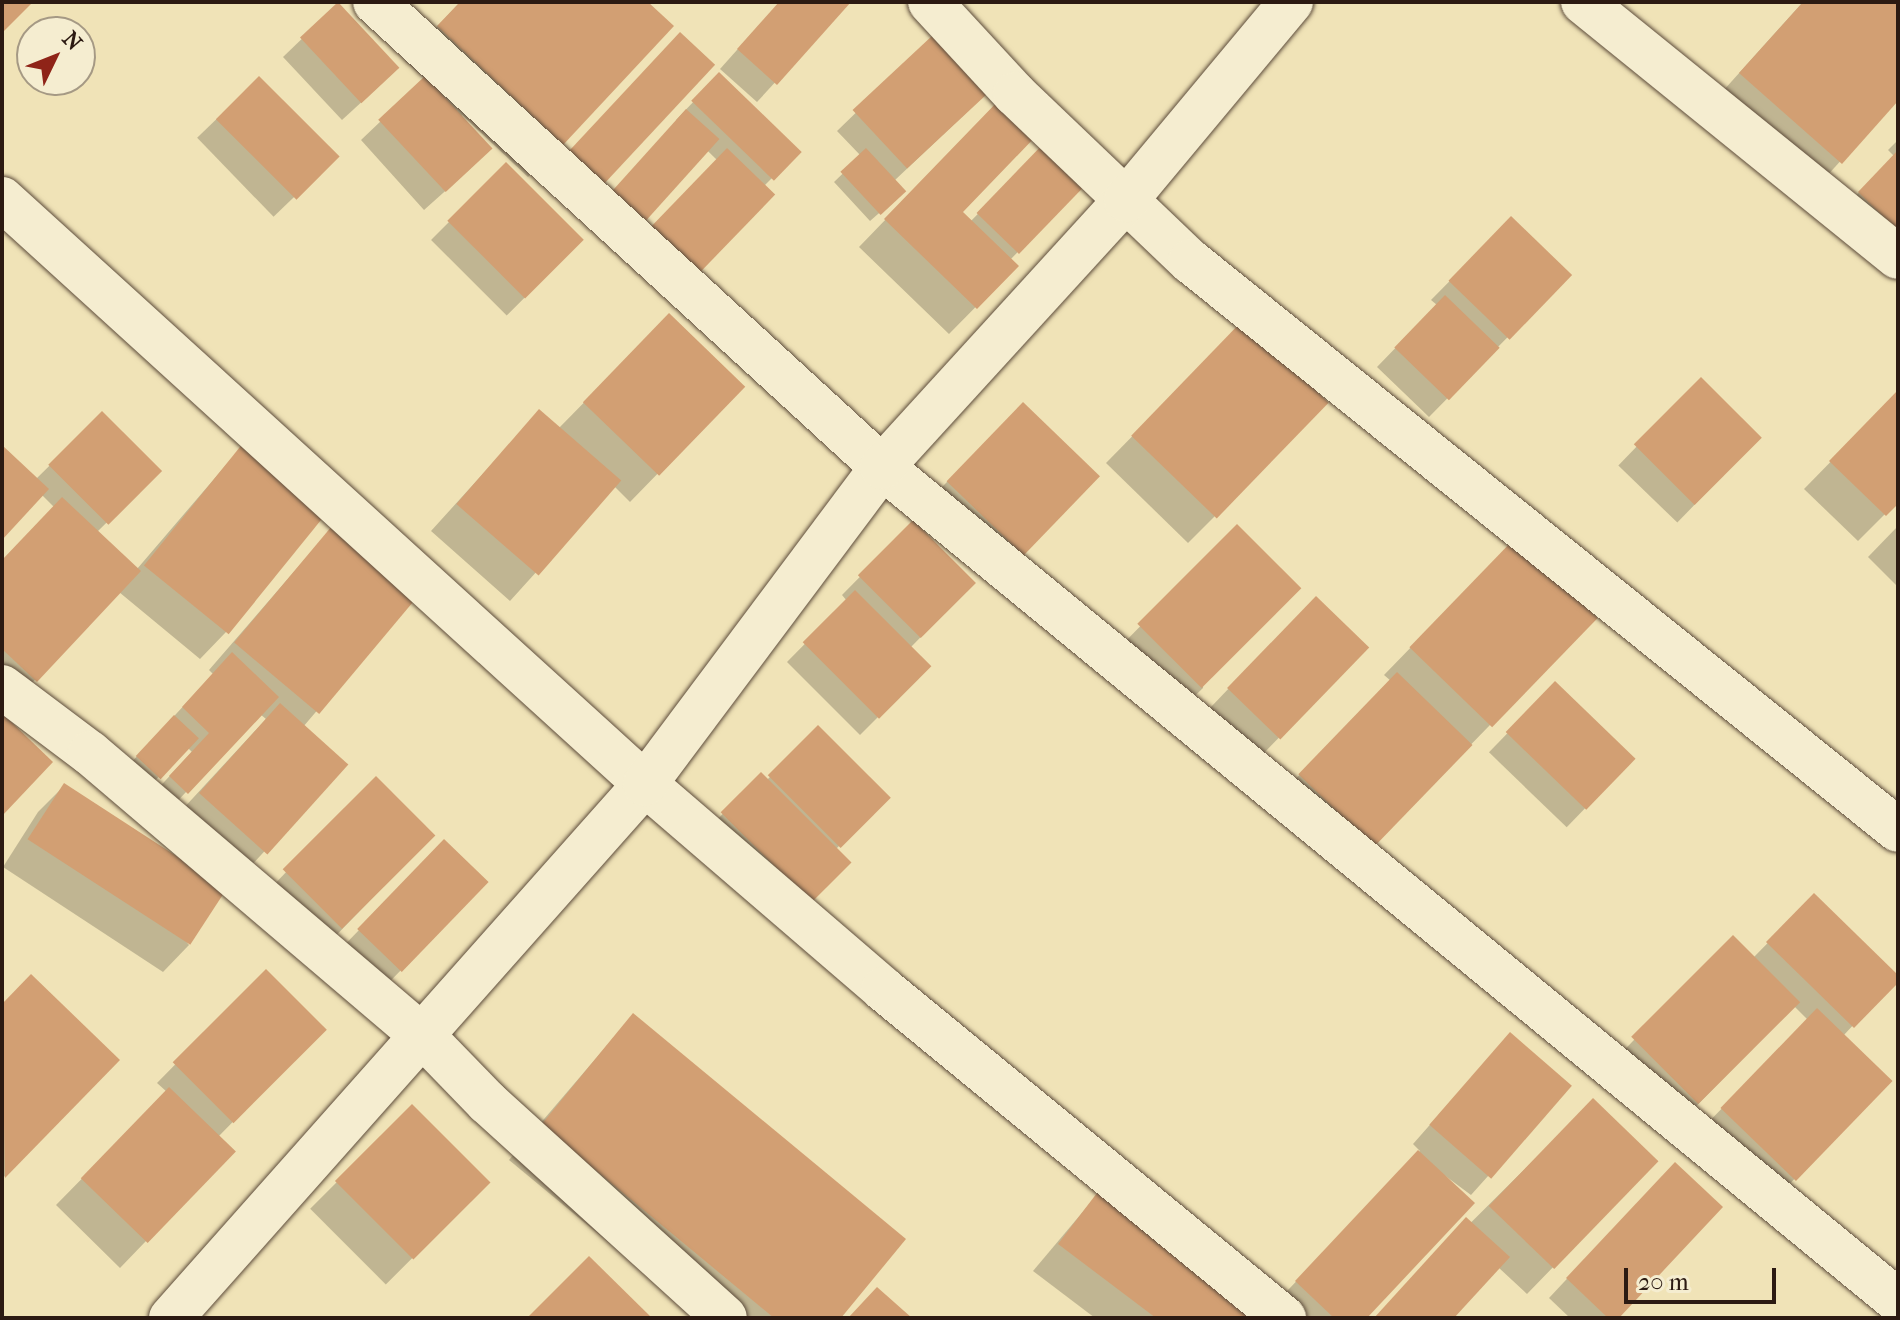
<!DOCTYPE html>
<html>
<head>
<meta charset="utf-8">
<style>
  body { margin:0 }
  #map { position:relative; width:1900px; height:1320px; overflow:hidden; background:#f0e3b7; font-family:"IM FELL French Canon",serif }
  div>[style] { position:absolute }
  .shadow>* { inset:0; background:#0003; transform-origin:0 0 }
  .building>* { inset:0; background:#d29f73; transform-origin:0 0 }
  .roads { filter:drop-shadow(0 0 2px #5d4c3b) drop-shadow(0 0 2px #5d4c3b) }
  .minor>* { height:44px; margin:-22px; padding:0 22px; transform-origin:22px; border-radius:22px; background:#f5edd0 }
  span { translate:-50% -50%; white-space:nowrap; text-align:center; line-height:1.15; -webkit-text-stroke:7px #f5edd0; paint-order:stroke }
  .frame { position:absolute; inset:0; border:4px solid #2c1a12; pointer-events:none }
  .north { position:absolute; left:16px; top:16px; width:80px; height:80px; box-sizing:border-box; background:#f5edd0; border:2px solid #a59984; border-radius:50%; rotate:47deg; font-size:22px; font-weight:700; line-height:32px; text-align:center; color:#2c1a12 }
  .north::after { content:''; display:block; margin:auto; width:28px; height:36px; background:#8f2418; clip-path:polygon(50% 0,100% 100%,50% 72%,0 100%) }
  .scale { position:absolute; left:1624px; top:1268px; width:152px; height:36px; box-sizing:border-box; border:4px solid #2c1a12; border-top:0; padding-left:10px; font-size:24px; line-height:28px; white-space:nowrap; color:#2c1a12; -webkit-text-stroke:6px #f5edd0; paint-order:stroke }
</style>
</head>
<body>
<div id="map">
  <div class="shadow">
    <div style="clip-path:polygon(460px 2px,645px 2px,562px 143px,528px 177px,462px 115px,471px 168px,424px 210px,361px 140px,425px 79px,405px 61px)"></div>
    <div style="clip-path:polygon(780px 2px,849px 2px,757px 102px,720px 69px)"></div>
    <div style="clip-path:polygon(1803px 2px,1898px 2px,1898px 98px,1814px 190px,1714px 101px)"></div>
    <div style="clip-path:polygon(337px 5px,378px 87px,342px 120px,283px 57px)"></div>
    <div style="clip-path:polygon(933px 38px,967px 112px,894px 181px,894px 200px,870px 221px,834px 182px,861px 156px,837px 131px)"></div>
    <div style="clip-path:polygon(719px 75px,798px 152px,763px 187px,717px 160px,676px 120px)"></div>
    <div style="left:259px;top:78px;width:110px;height:86px;rotate:46deg"></div>
    <div style="clip-path:polygon(975px 127px,960px 212px,970px 222px,1046px 144px,1086px 182px,1010px 260px,1016px 266px,949px 334px,859px 247px)"></div>
    <div style="clip-path:polygon(1898px 140px,1898px 267px,1841px 211px,1894px 156px,1888px 150px)"></div>
    <div style="left:506px;top:165px;width:107px;height:106px;rotate:45deg"></div>
    <div style="clip-path:polygon(1511px 219px,1569px 275px,1429px 417px,1377px 367px,1437px 305px,1431px 300px)"></div>
    <div style="clip-path:polygon(669px 316px,742px 387px,630px 502px,614px 486px,510px 601px,431px 531px,539px 412px,558px 429px)"></div>
    <div style="clip-path:polygon(1217px 350px,1215px 516px,1188px 543px,1106px 463px)"></div>
    <div style="left:1701px;top:380px;width:82px;height:119px;rotate:44deg"></div>
    <div style="clip-path:polygon(1898px 393px,1898px 501px,1858px 541px,1804px 489px)"></div>
    <div style="clip-path:polygon(102px 414px,159px 471px,97px 532px,137px 569px,244px 444px,226px 632px,200px 659px,119px 592px,9px 707px,2px 700px,2px 561px,54px 507px,42px 495px,2px 537px,2px 448px,36px 479px)"></div>
    <div style="clip-path:polygon(996px 431px,1097px 477px,996px 580px,921px 509px)"></div>
    <div style="clip-path:polygon(337px 522px,419px 591px,303px 727px,345px 765px,246px 871px,181px 811px,266px 719px,260px 714px,168px 811px,152px 795px,192px 752px,187px 747px,150px 786px,128px 766px,213px 674px,209px 670px)"></div>
    <div style="clip-path:polygon(913px 523px,974px 583px,910px 648px,929px 666px,860px 735px,787px 662px,847px 601px,842px 595px)"></div>
    <div style="clip-path:polygon(1898px 526px,1898px 587px,1868px 557px)"></div>
    <div style="clip-path:polygon(1211px 554px,1203px 688px,1176px 714px,1114px 653px)"></div>
    <div style="clip-path:polygon(1489px 567px,1594px 618px,1347px 872px,1273px 802px,1391px 681px,1384px 675px)"></div>
    <div style="clip-path:polygon(1297px 617px,1366px 648px,1260px 757px,1210px 708px)"></div>
    <div style="left:1555px;top:684px;width:108px;height:95px;rotate:44deg"></div>
    <div style="clip-path:polygon(818px 728px,888px 797px,836px 849px,793px 919px,705px 832px,761px 775px,767px 780px)"></div>
    <div style="left:376px;top:779px;width:80px;height:156px;rotate:44deg"></div>
    <div style="clip-path:polygon(65px 785px,189px 945px,163px 972px,3px 867px,38px 812px)"></div>
    <div style="left:444px;top:842px;width:58px;height:149px;rotate:44deg"></div>
    <div style="clip-path:polygon(1814px 896px,1898px 977px,1843px 1036px,1890px 1081px,1768px 1206px,1695px 1136px,1808px 1020px,1794px 1006px,1673px 1130px,1608px 1067px,1706px 965px,1753px 958px)"></div>
    <div style="clip-path:polygon(266px 972px,324px 1029px,218px 1137px,146px 1241px,120px 1268px,56px 1205px,167px 1092px,157px 1083px)"></div>
    <div style="clip-path:polygon(31px 976px,117px 1060px,2px 1179px,2px 1006px)"></div>
    <div style="clip-path:polygon(633px 1015px,838px 1318px,700px 1318px,509px 1160px)"></div>
    <div style="clip-path:polygon(1510px 1034px,1569px 1086px,1471px 1195px,1436px 1169px,1364px 1318px,1280px 1318px,1270px 1309px,1420px 1151px,1413px 1144px)"></div>
    <div style="left:412px;top:1107px;width:107px;height:144px;rotate:45deg"></div>
    <div style="clip-path:polygon(1566px 1128px,1656px 1161px,1527px 1294px,1498px 1267px,1452px 1318px,1375px 1318px)"></div>
    <div style="clip-path:polygon(1657px 1183px,1616px 1318px,1570px 1318px,1549px 1298px)"></div>
    <div style="clip-path:polygon(1097px 1195px,1244px 1318px,1095px 1318px,1033px 1271px)"></div>
  </div>
  <div class="building">
    <div style="clip-path:polygon(2px 2px,33px 2px,2px 33px)"></div>
    <div style="left:338px;top:2px;width:90px;height:52px;rotate:47deg"></div>
    <div style="clip-path:polygon(460px 2px,648px 2px,674px 26px,563px 145px,437px 26px)"></div>
    <div style="clip-path:polygon(779px 2px,851px 2px,777px 85px,737px 49px)"></div>
    <div style="clip-path:polygon(1803px 2px,1898px 2px,1898px 101px,1842px 164px,1739px 73px)"></div>
    <div style="left:680px;top:32px;width:48px;height:164px;rotate:43deg"></div>
    <div style="left:933px;top:35px;width:80px;height:110px;rotate:47deg"></div>
    <div style="left:719px;top:72px;width:115px;height:40px;rotate:44deg"></div>
    <div style="left:259px;top:76px;width:114px;height:61px;rotate:45deg"></div>
    <div style="left:425px;top:76px;width:99px;height:64px;rotate:47deg"></div>
    <div style="clip-path:polygon(1001px 98px,1038px 134px,963px 212px,1019px 266px,977px 309px,884px 219px)"></div>
    <div style="left:686px;top:109px;width:45px;height:116px;rotate:42deg"></div>
    <div style="left:1046px;top:141px;width:59px;height:100px;rotate:44deg"></div>
    <div style="left:727px;top:148px;width:67px;height:116px;rotate:44deg"></div>
    <div style="left:866px;top:148px;width:59px;height:35px;rotate:47deg"></div>
    <div style="clip-path:polygon(1898px 150px,1898px 231px,1858px 192px)"></div>
    <div style="left:506px;top:162px;width:110px;height:83px;rotate:45deg"></div>
    <div style="left:1511px;top:216px;width:85px;height:90px;rotate:44deg"></div>
    <div style="left:1445px;top:295px;width:76px;height:73px;rotate:44deg"></div>
    <div style="left:669px;top:313px;width:106px;height:124px;rotate:44deg"></div>
    <div style="left:1243px;top:320px;width:119px;height:161px;rotate:44deg"></div>
    <div style="left:1701px;top:377px;width:86px;height:95px;rotate:45deg"></div>
    <div style="clip-path:polygon(1898px 390px,1898px 504px,1886px 516px,1829px 461px)"></div>
    <div style="left:1023px;top:402px;width:107px;height:110px;rotate:44deg"></div>
    <div style="left:539px;top:409px;width:109px;height:126px;rotate:41deg"></div>
    <div style="left:102px;top:411px;width:85px;height:76px;rotate:45deg"></div>
    <div style="left:244px;top:442px;width:109px;height:159px;rotate:39deg"></div>
    <div style="clip-path:polygon(2px 445px,49px 489px,2px 540px)"></div>
    <div style="clip-path:polygon(62px 497px,141px 571px,37px 682px,2px 649px,2px 560px)"></div>
    <div style="left:337px;top:520px;width:111px;height:160px;rotate:40deg"></div>
    <div style="left:913px;top:520px;width:89px;height:78px;rotate:45deg"></div>
    <div style="left:1237px;top:524px;width:91px;height:141px;rotate:45deg"></div>
    <div style="left:1515px;top:538px;width:115px;height:152px;rotate:44deg"></div>
    <div style="left:855px;top:590px;width:108px;height:74px;rotate:45deg"></div>
    <div style="left:1316px;top:596px;width:74px;height:128px;rotate:44deg"></div>
    <div style="clip-path:polygon(232px 652px,279px 697px,188px 794px,169px 776px,209px 733px,182px 707px)"></div>
    <div style="left:1397px;top:672px;width:105px;height:142px;rotate:44deg"></div>
    <div style="left:1555px;top:681px;width:112px;height:71px;rotate:44deg"></div>
    <div style="left:280px;top:703px;width:92px;height:121px;rotate:42deg"></div>
    <div style="clip-path:polygon(2px 713px,53px 762px,2px 816px)"></div>
    <div style="left:174px;top:715px;width:34px;height:56px;rotate:43deg"></div>
    <div style="left:818px;top:725px;width:103px;height:71px;rotate:45deg"></div>
    <div style="left:761px;top:772px;width:128px;height:57px;rotate:45deg"></div>
    <div style="left:376px;top:776px;width:84px;height:132px;rotate:45deg"></div>
    <div style="left:64px;top:783px;width:194px;height:67px;rotate:33deg"></div>
    <div style="left:444px;top:839px;width:62px;height:125px;rotate:44deg"></div>
    <div style="clip-path:polygon(1814px 893px,1898px 975px,1898px 983px,1854px 1028px,1766px 942px)"></div>
    <div style="left:1733px;top:935px;width:95px;height:144px;rotate:45deg"></div>
    <div style="left:266px;top:969px;width:86px;height:132px;rotate:45deg"></div>
    <div style="clip-path:polygon(31px 974px,120px 1060px,5px 1178px,2px 1004px)"></div>
    <div style="left:1817px;top:1008px;width:105px;height:139px;rotate:44deg"></div>
    <div style="clip-path:polygon(633px 1013px,906px 1239px,841px 1318px,774px 1318px,541px 1125px)"></div>
    <div style="left:1510px;top:1032px;width:82px;height:123px;rotate:41deg"></div>
    <div style="left:169px;top:1087px;width:93px;height:127px;rotate:44deg"></div>
    <div style="left:1593px;top:1098px;width:91px;height:150px;rotate:44deg"></div>
    <div style="left:412px;top:1104px;width:111px;height:109px;rotate:45deg"></div>
    <div style="clip-path:polygon(1418px 1150px,1475px 1203px,1367px 1318px,1334px 1318px,1295px 1281px)"></div>
    <div style="clip-path:polygon(1675px 1162px,1723px 1207px,1619px 1318px,1608px 1318px,1566px 1278px)"></div>
    <div style="clip-path:polygon(1097px 1193px,1252px 1311px,1247px 1318px,1156px 1318px,1058px 1244px)"></div>
    <div style="clip-path:polygon(1466px 1217px,1510px 1257px,1454px 1318px,1374px 1318px)"></div>
    <div style="clip-path:polygon(589px 1256px,652px 1318px,527px 1318px)"></div>
    <div style="clip-path:polygon(877px 1287px,912px 1318px,848px 1318px)"></div>
  </div>
  <div class="roads">
    <div class="minor">
      <div style="left:375px;top:2px;width:688px;rotate:42.53deg"></div>
      <div style="left:882px;top:467px;width:1314px;rotate:39.38deg"></div>
      <div style="left:930px;top:2px;width:125px;rotate:47.3deg"></div>
      <div style="left:1015px;top:94px;width:242px;rotate:43.7deg"></div>
      <div style="left:1190px;top:261px;width:908px;rotate:38.79deg"></div>
      <div style="left:1583px;top:2px;width:405px;rotate:39deg"></div>
      <div style="left:2px;top:199px;width:869px;rotate:42.3deg"></div>
      <div style="left:645px;top:784px;width:314px;rotate:40.7deg"></div>
      <div style="left:883px;top:989px;width:519px;rotate:39.37deg"></div>
      <div style="left:2px;top:687px;width:110px;rotate:36.9deg"></div>
      <div style="left:90px;top:753px;width:438px;rotate:40.4deg"></div>
      <div style="left:424px;top:1037px;width:91px;rotate:45.9deg"></div>
      <div style="left:487px;top:1102px;width:321px;rotate:42.2deg"></div>
      <div style="left:171px;top:1318px;width:714px;rotate:-48.41deg"></div>
      <div style="left:645px;top:784px;width:396px;rotate:-53.2deg"></div>
      <div style="left:882px;top:467px;width:362px;rotate:-47.6deg"></div>
      <div style="left:1126px;top:200px;width:258px;rotate:-50.2deg"></div>
    </div>
  </div>
  <div class="frame"></div>
  <div class="north">N</div>
  <div class="scale">20 m</div>
</div>
</body>
</html>
